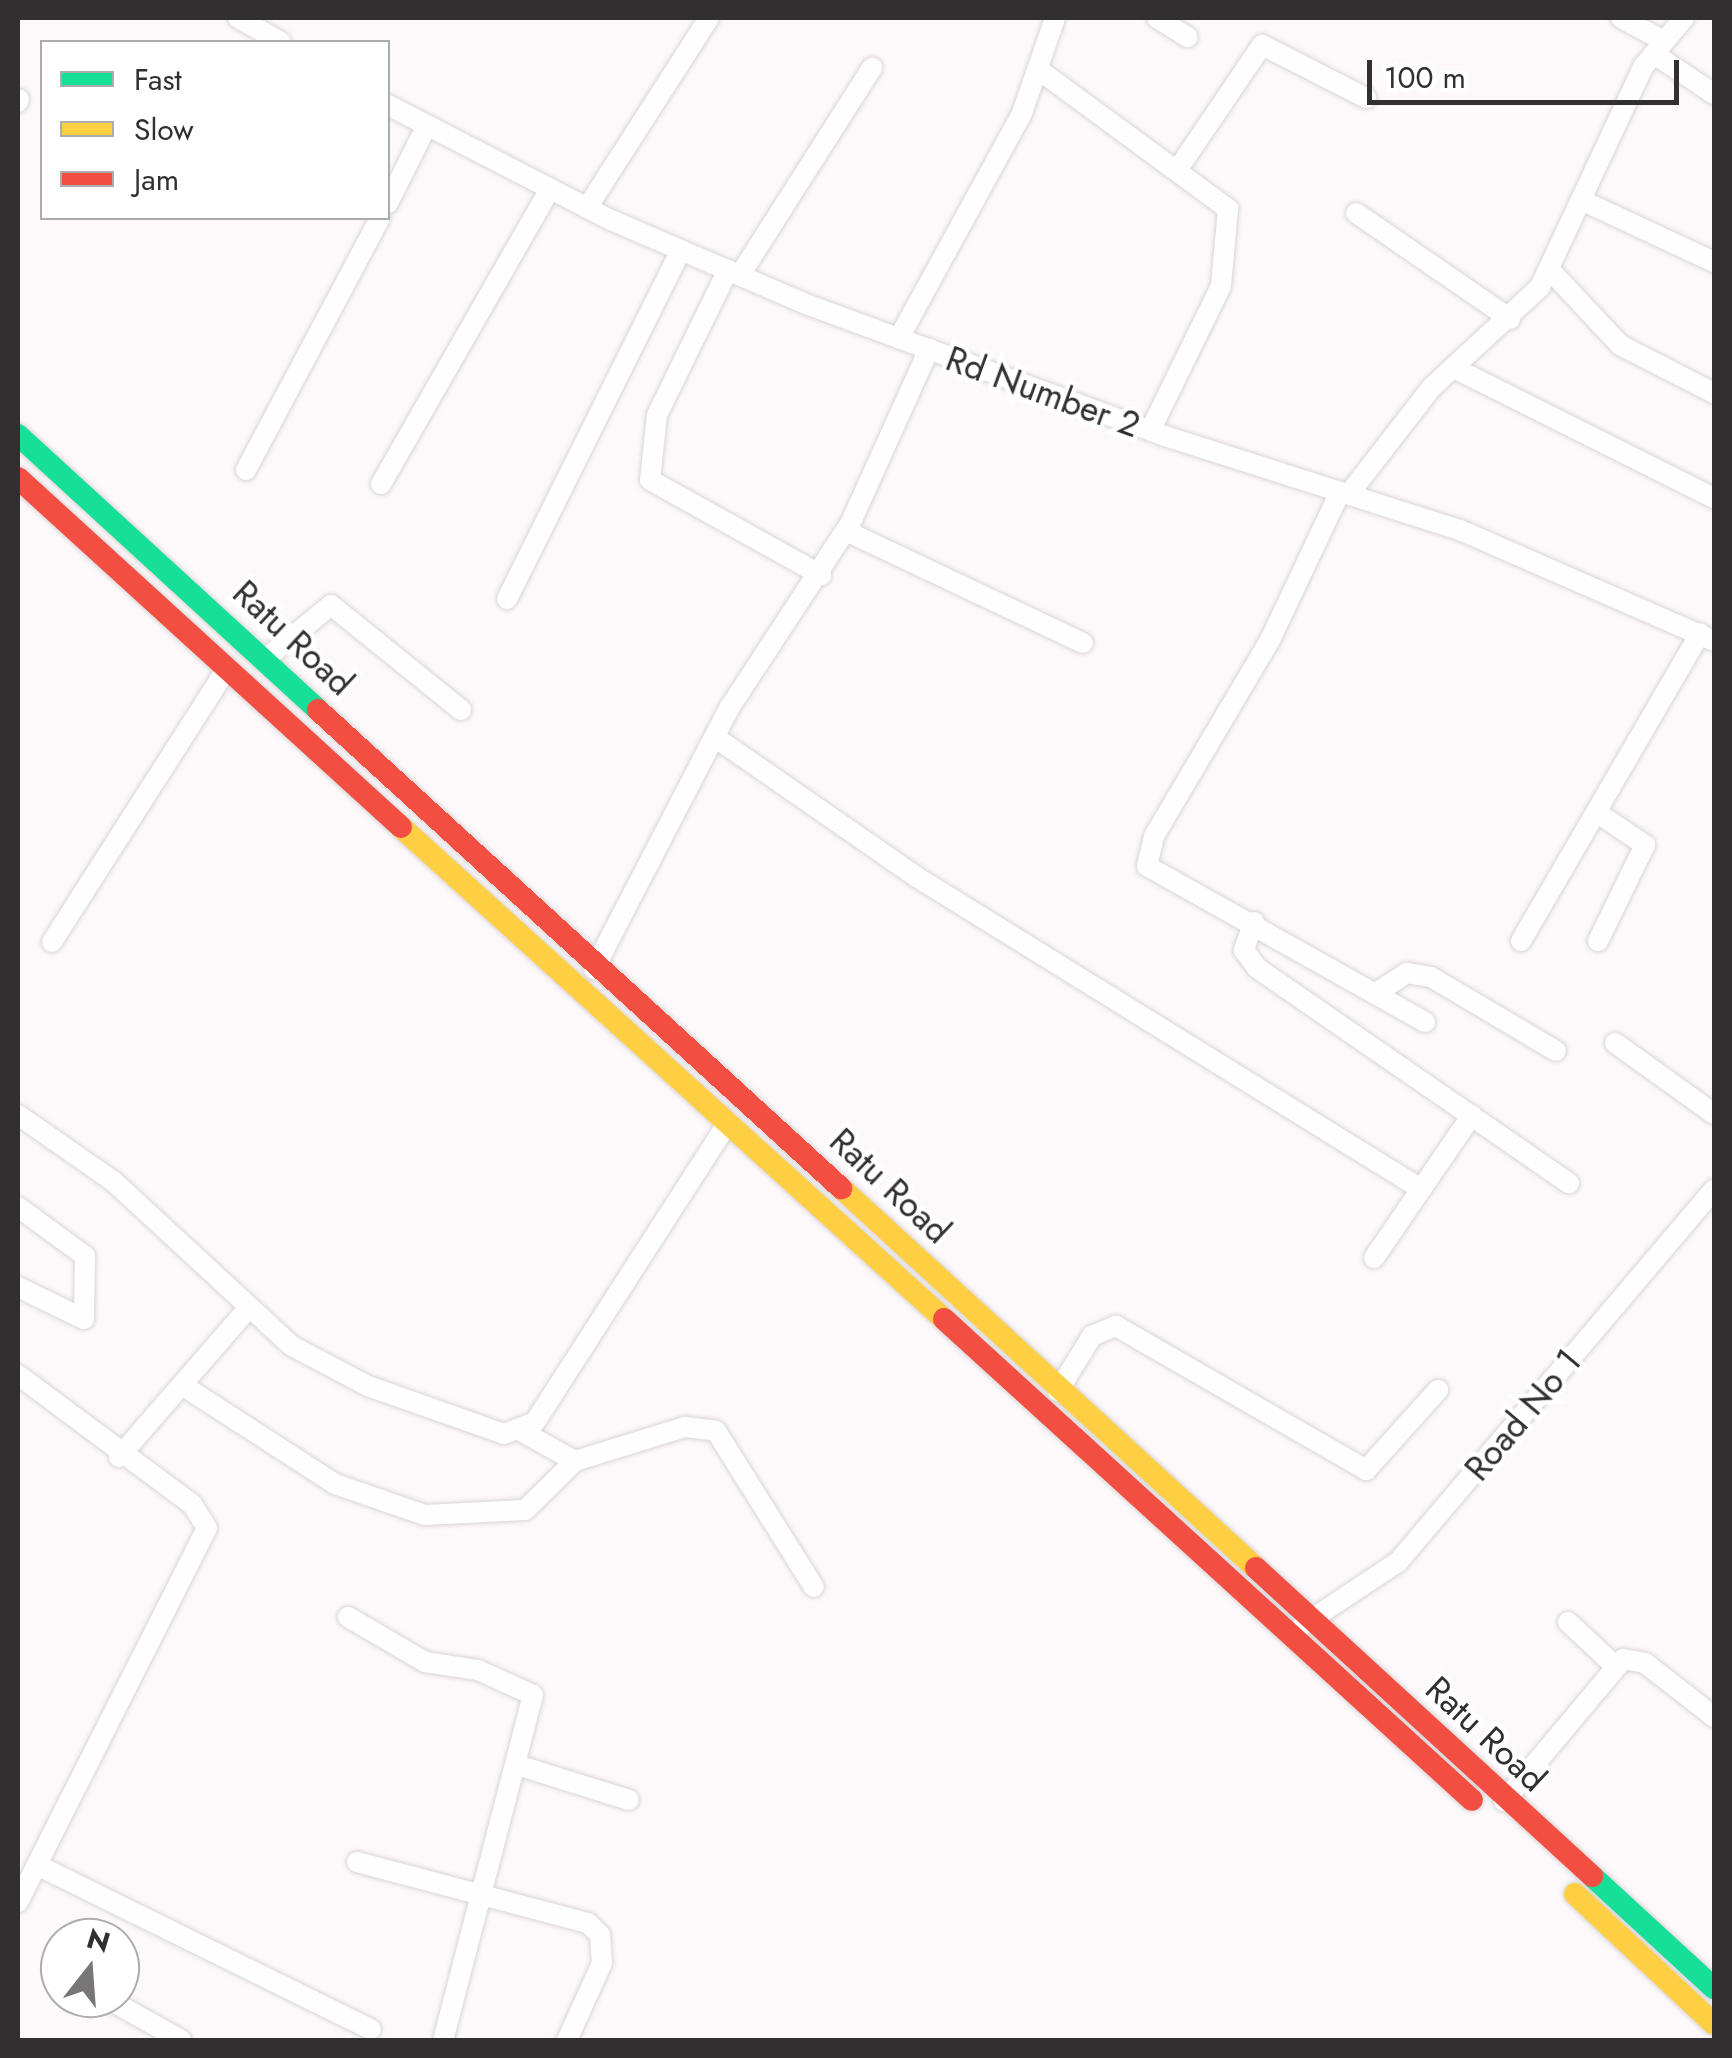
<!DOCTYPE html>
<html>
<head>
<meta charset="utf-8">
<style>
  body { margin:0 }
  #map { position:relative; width:1732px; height:2058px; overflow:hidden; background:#fdf9fb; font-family:Jost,sans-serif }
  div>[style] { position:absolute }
  .roads { filter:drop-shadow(0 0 2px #d9d5d7) drop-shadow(0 0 2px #d9d5d7) }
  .street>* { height:20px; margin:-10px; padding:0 10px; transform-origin:10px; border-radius:10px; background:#fffefe }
  .fast>* { height:22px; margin:-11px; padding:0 11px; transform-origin:11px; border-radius:11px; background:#16e098 }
  .slow>* { height:22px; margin:-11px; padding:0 11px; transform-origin:11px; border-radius:11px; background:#ffcf43 }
  .jam>* { height:22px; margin:-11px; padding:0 11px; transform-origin:11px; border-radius:11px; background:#f24e42 }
  span { translate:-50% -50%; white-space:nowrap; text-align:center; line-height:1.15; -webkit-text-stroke:9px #fff; paint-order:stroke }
  .street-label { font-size:35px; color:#322f30 }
  .frame { position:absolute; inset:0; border:20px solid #322f30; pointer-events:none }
  .legend { position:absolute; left:40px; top:40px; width:350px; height:180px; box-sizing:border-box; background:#fff; border:2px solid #adacac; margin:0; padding:12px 18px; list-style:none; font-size:30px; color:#322f30 }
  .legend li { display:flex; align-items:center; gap:20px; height:50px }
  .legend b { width:50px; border:2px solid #adacac }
  .north { position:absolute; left:40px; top:1918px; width:100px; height:100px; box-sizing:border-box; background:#fff; border:2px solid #adacac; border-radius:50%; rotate:17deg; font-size:28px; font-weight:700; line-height:40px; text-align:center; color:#322f30 }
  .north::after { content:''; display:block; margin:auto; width:35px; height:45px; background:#797677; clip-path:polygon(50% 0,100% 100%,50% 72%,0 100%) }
  .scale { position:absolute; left:1367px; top:60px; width:312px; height:45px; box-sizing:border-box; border:5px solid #322f30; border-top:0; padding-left:12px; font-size:30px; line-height:35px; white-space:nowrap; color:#322f30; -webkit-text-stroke:8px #fff; paint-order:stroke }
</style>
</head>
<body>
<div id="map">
  <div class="roads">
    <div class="street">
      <div style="left:238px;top:18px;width:49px;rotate:29.2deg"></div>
      <div style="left:1157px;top:18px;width:36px;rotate:32deg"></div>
      <div style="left:1621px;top:18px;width:49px;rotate:28.1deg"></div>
      <div style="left:1654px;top:54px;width:72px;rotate:33.7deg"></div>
      <div style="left:1039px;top:70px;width:235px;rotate:36.3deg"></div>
      <div style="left:1228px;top:209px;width:77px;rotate:95.2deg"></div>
      <div style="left:1221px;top:286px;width:161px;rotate:116.1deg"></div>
      <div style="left:18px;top:102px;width:3px;rotate:-72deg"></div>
      <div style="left:388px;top:105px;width:251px;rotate:27.3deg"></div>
      <div style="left:611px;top:220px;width:212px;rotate:23.3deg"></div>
      <div style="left:806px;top:304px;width:382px;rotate:20.2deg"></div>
      <div style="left:1165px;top:436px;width:310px;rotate:17.7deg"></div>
      <div style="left:1460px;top:530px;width:277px;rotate:23.6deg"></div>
      <div style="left:1178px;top:169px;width:150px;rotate:-55.9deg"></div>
      <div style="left:1262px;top:45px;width:117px;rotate:27deg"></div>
      <div style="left:1581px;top:200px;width:147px;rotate:25deg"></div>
      <div style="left:388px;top:203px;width:87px;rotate:-63.4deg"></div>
      <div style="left:587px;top:208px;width:226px;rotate:-57.3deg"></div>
      <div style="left:1356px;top:213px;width:187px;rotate:34.5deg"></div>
      <div style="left:1549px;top:269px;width:104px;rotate:46.9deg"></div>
      <div style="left:1620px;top:345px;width:106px;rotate:27.1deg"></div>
      <div style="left:728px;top:270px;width:161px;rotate:116.1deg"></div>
      <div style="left:657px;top:415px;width:65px;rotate:96.1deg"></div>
      <div style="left:650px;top:480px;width:196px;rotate:29.1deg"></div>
      <div style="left:740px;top:275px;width:246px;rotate:-57.5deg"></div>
      <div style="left:899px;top:338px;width:256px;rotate:-61.3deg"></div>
      <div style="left:1022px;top:113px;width:101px;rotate:-70.8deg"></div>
      <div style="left:1454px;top:368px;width:291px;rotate:26.6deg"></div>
      <div style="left:246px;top:470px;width:285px;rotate:-62deg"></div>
      <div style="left:381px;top:484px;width:340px;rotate:-60.2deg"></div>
      <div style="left:1340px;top:492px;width:164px;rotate:115.3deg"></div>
      <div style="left:1270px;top:640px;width:228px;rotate:120.6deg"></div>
      <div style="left:1154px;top:836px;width:31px;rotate:103deg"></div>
      <div style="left:1147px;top:866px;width:319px;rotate:29.3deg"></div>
      <div style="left:1349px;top:494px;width:135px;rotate:-52.2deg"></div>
      <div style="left:1432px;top:387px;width:147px;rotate:-42.8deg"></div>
      <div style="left:1540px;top:287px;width:243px;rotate:-64.9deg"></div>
      <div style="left:1643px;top:67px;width:64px;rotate:-50.1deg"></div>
      <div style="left:846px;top:531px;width:262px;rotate:25.3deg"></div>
      <div style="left:507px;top:599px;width:390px;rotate:-63.5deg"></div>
      <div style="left:265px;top:659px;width:85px;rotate:-39.3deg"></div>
      <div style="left:331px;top:605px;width:167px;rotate:38.9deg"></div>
      <div style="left:716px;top:738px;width:242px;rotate:34.7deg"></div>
      <div style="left:915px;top:876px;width:595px;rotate:31.74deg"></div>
      <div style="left:1254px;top:922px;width:30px;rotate:110deg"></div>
      <div style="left:1244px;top:950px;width:22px;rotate:54deg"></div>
      <div style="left:1257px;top:968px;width:379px;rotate:34.6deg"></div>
      <div style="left:1521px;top:941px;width:356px;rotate:-59.8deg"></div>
      <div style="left:1598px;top:941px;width:107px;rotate:-63.9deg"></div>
      <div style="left:1645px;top:845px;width:55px;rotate:-146deg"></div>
      <div style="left:52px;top:942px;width:326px;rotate:-57.4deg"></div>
      <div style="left:594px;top:969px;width:295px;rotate:-62.6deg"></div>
      <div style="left:730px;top:707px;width:221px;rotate:-56.8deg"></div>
      <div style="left:851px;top:522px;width:190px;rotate:-65.7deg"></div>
      <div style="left:1376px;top:993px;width:37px;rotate:-33deg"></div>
      <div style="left:1407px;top:973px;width:24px;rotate:9deg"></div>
      <div style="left:1431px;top:977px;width:145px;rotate:30.6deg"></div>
      <div style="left:1615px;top:1043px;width:122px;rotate:35.6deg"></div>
      <div style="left:18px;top:1115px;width:116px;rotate:34.8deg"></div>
      <div style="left:113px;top:1181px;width:243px;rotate:42.7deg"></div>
      <div style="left:292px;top:1346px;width:86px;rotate:27.8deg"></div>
      <div style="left:368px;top:1386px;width:144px;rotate:19.4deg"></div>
      <div style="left:504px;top:1434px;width:33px;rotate:-21deg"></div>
      <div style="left:535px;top:1422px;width:357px;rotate:-57.2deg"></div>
      <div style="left:18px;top:1207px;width:83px;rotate:36.2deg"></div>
      <div style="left:85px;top:1256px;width:63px;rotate:90.9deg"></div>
      <div style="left:1374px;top:1258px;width:173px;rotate:-55.6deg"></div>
      <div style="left:18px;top:1287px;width:73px;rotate:25.9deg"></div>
      <div style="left:18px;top:1375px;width:217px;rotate:36.6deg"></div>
      <div style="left:192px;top:1504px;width:28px;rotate:58deg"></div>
      <div style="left:207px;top:1528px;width:419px;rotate:116.8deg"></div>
      <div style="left:185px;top:1387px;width:179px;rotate:32.9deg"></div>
      <div style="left:335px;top:1484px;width:95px;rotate:19deg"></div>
      <div style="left:425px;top:1515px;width:100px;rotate:-2.9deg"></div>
      <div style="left:525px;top:1510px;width:70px;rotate:-44.4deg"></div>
      <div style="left:1058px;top:1391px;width:65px;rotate:-58.3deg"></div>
      <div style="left:1092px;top:1336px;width:26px;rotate:-23deg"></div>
      <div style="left:1116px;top:1326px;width:289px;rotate:29.9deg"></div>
      <div style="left:1366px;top:1470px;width:108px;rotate:-48deg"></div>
      <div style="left:521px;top:1431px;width:62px;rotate:29.1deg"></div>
      <div style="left:575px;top:1461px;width:115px;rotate:-17.2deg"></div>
      <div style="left:685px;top:1427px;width:31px;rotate:7deg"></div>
      <div style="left:716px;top:1431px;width:184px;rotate:57.9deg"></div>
      <div style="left:119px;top:1457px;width:194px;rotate:-49deg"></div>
      <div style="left:348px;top:1617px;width:89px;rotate:30.3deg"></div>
      <div style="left:425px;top:1662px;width:54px;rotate:8.6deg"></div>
      <div style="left:478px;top:1670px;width:60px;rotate:24.4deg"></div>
      <div style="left:533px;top:1695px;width:357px;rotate:104.6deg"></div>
      <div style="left:1568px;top:1622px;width:63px;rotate:43.1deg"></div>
      <div style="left:1303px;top:1625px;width:114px;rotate:-33.6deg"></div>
      <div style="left:1398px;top:1562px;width:488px;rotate:-49.7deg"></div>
      <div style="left:520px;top:1766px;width:114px;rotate:17.3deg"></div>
      <div style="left:1504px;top:1801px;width:185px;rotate:-50deg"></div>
      <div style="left:1623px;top:1659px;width:22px;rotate:10deg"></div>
      <div style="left:1645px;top:1663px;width:88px;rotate:38deg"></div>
      <div style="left:357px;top:1862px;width:239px;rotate:14.8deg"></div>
      <div style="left:588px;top:1923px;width:17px;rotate:45deg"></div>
      <div style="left:600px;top:1935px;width:28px;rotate:86deg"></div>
      <div style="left:602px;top:1963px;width:85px;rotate:114.4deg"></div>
      <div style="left:37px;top:1865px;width:372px;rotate:26.2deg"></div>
      <div style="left:106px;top:1998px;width:86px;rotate:29.2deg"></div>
    </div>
    <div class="fast">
      <div style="left:18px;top:435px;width:407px;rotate:42.5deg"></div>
      <div style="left:1592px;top:1876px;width:166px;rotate:42.6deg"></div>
    </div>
    <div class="slow">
      <div style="left:401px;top:827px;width:733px;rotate:42.18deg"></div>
      <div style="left:841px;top:1188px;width:563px;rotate:42.48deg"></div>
      <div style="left:1575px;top:1894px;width:190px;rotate:43.1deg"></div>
    </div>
    <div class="jam">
      <div style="left:18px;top:478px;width:518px;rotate:42.34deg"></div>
      <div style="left:318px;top:710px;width:709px;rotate:42.43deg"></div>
      <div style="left:944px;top:1319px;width:714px;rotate:42.33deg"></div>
      <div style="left:1256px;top:1568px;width:456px;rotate:42.5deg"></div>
    </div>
  </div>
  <div class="street-label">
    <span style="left:1043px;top:392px;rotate:20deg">Rd Number 2</span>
    <span style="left:293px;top:638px;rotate:43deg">Ratu Road</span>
    <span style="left:890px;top:1186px;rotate:43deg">Ratu Road</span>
    <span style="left:1523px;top:1415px;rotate:-50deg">Road No 1</span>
    <span style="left:1486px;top:1734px;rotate:43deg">Ratu Road</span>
  </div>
  <div class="frame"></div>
  <ul class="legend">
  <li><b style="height:12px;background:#16e098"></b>Fast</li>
  <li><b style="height:12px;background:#ffcf43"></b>Slow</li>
  <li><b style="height:12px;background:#f24e42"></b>Jam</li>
  </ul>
  <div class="north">N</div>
  <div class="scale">100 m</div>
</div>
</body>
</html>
